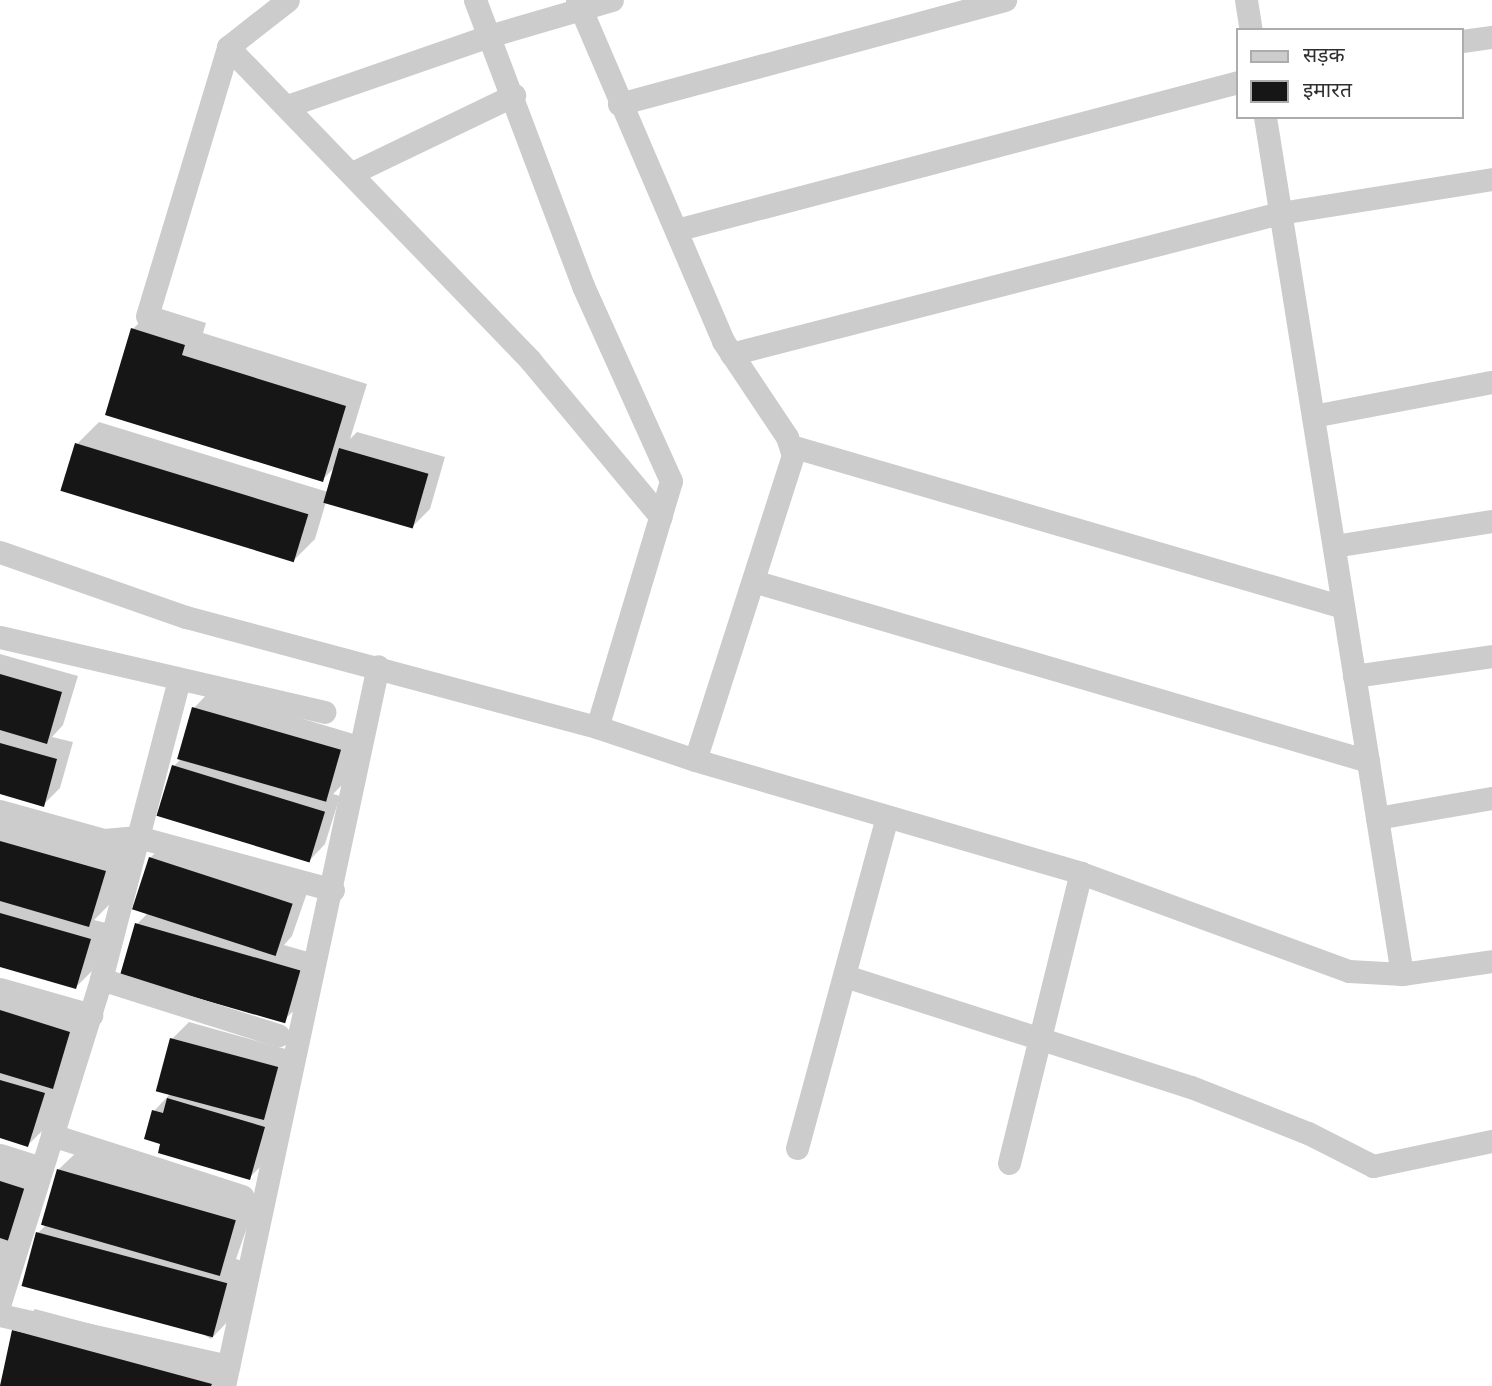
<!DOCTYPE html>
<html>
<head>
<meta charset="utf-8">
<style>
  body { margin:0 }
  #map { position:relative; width:1492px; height:1386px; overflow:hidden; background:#fff; font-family:Roboto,"Noto Sans Devanagari",sans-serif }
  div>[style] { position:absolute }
  .shadow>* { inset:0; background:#0003 }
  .building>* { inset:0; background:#161616; transform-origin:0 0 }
  .minor>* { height:23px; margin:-11.5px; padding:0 11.5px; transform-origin:11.5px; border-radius:11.5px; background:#ccc }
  span { translate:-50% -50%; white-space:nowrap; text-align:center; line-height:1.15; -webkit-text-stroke:7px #fff; paint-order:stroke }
  .legend { position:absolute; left:1236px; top:28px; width:228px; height:91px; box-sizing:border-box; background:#fff; border:2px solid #acacac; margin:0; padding:9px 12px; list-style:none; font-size:21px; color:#2f2f2f }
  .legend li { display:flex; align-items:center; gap:14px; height:35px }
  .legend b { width:35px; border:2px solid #acacac }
</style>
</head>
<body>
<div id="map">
  <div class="shadow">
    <div style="clip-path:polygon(155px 307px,206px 323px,203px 333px,367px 384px,350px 439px,357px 432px,445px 457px,430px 509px,413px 526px,326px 502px,315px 539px,293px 561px,63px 490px,77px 444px,99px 422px,328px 492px,335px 467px,322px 480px,133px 329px)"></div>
    <div style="clip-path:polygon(0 654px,78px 676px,63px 725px,52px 737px,73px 742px,60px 788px,43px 805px,0 793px)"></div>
    <div style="clip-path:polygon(210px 691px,357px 735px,342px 785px,333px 794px,340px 796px,325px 844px,309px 861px,174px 766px,181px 759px,194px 708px)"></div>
    <div style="clip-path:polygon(0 813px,126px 850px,111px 903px,94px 920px,106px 923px,92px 971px,76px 987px,0 965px)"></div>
    <div style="clip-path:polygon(167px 841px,309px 887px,292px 936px,284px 945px,315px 954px,301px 1004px,284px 1020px,137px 924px,149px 912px,150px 858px)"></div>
    <div style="clip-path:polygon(0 982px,91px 1010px,44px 1129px,28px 1145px,0 1137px)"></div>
    <div style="clip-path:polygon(189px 1022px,293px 1051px,266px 1161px,249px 1178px,162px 1143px,154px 1111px,171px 1093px,172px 1039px)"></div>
    <div style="clip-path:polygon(81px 1148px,257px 1199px,236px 1259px,248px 1263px,232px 1317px,211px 1339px,38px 1233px,46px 1225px,59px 1169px)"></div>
    <div style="clip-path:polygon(0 1159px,40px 1172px,0 1281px)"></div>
    <div style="clip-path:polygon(35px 1309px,233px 1362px,226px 1386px,0 1386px,13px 1331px)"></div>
  </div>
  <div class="building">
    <div style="clip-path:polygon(131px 328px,185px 345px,182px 355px,346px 406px,323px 482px,105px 415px)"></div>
    <div style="left:75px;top:443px;width:244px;height:50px;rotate:17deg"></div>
    <div style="left:339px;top:448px;width:93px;height:57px;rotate:16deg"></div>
    <div style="clip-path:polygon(0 674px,62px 692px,47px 744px,0 730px)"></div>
    <div style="left:192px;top:707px;width:155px;height:54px;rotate:16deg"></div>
    <div style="clip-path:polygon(0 743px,57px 759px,44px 807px,0 794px)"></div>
    <div style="left:172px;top:765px;width:160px;height:53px;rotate:17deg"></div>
    <div style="clip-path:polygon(0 841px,106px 871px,89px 927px,0 901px)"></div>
    <div style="left:149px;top:857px;width:151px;height:55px;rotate:18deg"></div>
    <div style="clip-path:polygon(0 913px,91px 939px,76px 989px,0 967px)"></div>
    <div style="left:135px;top:923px;width:172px;height:55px;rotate:16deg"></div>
    <div style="clip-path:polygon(0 1010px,70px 1032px,53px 1089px,0 1073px)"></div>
    <div style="left:170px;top:1038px;width:112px;height:55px;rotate:15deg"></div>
    <div style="clip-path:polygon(0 1080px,45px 1093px,28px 1147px,0 1138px)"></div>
    <div style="clip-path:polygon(167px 1098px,265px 1127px,250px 1180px,158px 1153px,160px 1144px,144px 1139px,152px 1110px,163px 1113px)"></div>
    <div style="left:57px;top:1169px;width:186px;height:58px;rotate:16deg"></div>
    <div style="clip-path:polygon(0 1181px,25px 1189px,9px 1241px,0 1238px)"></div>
    <div style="left:36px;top:1232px;width:198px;height:56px;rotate:15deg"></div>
    <div style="clip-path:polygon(12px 1330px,212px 1384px,211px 1386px,0 1386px)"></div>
  </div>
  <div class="minor">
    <div style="left:475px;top:0;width:306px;rotate:69.3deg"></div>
    <div style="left:583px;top:286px;width:214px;rotate:65.7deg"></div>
    <div style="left:671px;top:481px;width:257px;rotate:106.7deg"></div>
    <div style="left:577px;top:0;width:371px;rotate:66.8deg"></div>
    <div style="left:723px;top:341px;width:115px;rotate:56.3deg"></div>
    <div style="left:787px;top:437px;width:19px;rotate:72deg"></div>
    <div style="left:793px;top:455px;width:320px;rotate:107.8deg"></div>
    <div style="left:1246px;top:0;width:30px;rotate:81deg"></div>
    <div style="left:1462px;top:41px;width:30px;rotate:-8deg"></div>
    <div style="left:228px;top:47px;width:435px;rotate:46deg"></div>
    <div style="left:530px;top:360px;width:204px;rotate:50.2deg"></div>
    <div style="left:619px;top:104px;width:400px;rotate:-15.1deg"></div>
    <div style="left:287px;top:106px;width:214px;rotate:-19.1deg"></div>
    <div style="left:489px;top:36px;width:128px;rotate:-16.3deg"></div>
    <div style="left:1265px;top:117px;width:868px;rotate:80.92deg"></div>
    <div style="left:352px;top:173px;width:180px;rotate:-25.7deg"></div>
    <div style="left:676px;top:230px;width:581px;rotate:-14.75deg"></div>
    <div style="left:147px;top:316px;width:281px;rotate:-73.2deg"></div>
    <div style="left:228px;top:47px;width:76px;rotate:-38.1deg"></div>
    <div style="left:731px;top:354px;width:567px;rotate:-14.4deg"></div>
    <div style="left:1280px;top:213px;width:215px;rotate:-9.1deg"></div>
    <div style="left:1313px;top:416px;width:182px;rotate:-10.8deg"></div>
    <div style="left:791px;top:446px;width:575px;rotate:16.26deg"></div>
    <div style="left:1334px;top:546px;width:160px;rotate:-9deg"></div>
    <div style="left:0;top:552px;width:197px;rotate:19.3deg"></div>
    <div style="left:186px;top:617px;width:425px;rotate:15deg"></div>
    <div style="left:597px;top:727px;width:103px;rotate:18.6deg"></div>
    <div style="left:695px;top:760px;width:402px;rotate:16.3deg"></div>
    <div style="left:1081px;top:873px;width:285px;rotate:20.1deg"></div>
    <div style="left:1349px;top:971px;width:53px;rotate:3.2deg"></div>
    <div style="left:1402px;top:974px;width:91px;rotate:-8.2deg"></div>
    <div style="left:753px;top:581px;width:641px;rotate:16.31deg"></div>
    <div style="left:0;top:637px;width:333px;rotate:13deg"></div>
    <div style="left:1354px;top:676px;width:139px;rotate:-8.2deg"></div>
    <div style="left:0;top:811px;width:108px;rotate:15.6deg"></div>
    <div style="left:104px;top:840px;width:34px;rotate:-5deg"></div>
    <div style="left:138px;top:837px;width:202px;rotate:15.2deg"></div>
    <div style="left:1377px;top:818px;width:117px;rotate:-9.9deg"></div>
    <div style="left:845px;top:976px;width:363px;rotate:17.8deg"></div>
    <div style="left:1191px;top:1087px;width:126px;rotate:21.5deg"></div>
    <div style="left:1308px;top:1133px;width:73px;rotate:26.9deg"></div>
    <div style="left:1373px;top:1166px;width:122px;rotate:-11.9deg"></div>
    <div style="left:101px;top:979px;width:186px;rotate:17.6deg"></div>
    <div style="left:0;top:989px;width:95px;rotate:15.9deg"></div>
    <div style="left:52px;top:1135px;width:200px;rotate:17.8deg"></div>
    <div style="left:797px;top:1148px;width:343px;rotate:-74.8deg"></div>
    <div style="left:0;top:1155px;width:43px;rotate:17.6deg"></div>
    <div style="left:1009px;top:1163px;width:299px;rotate:-76.1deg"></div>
    <div style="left:0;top:1302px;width:338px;rotate:-72.6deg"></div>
    <div style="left:101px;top:979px;width:309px;rotate:-75.4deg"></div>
    <div style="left:0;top:1315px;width:234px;rotate:12.6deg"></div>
    <div style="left:224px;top:1386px;width:736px;rotate:-77.93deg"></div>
  </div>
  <ul class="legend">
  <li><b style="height:9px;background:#ccc"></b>सड़क</li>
  <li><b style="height:19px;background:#161616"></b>इमारत</li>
  </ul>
</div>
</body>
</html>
